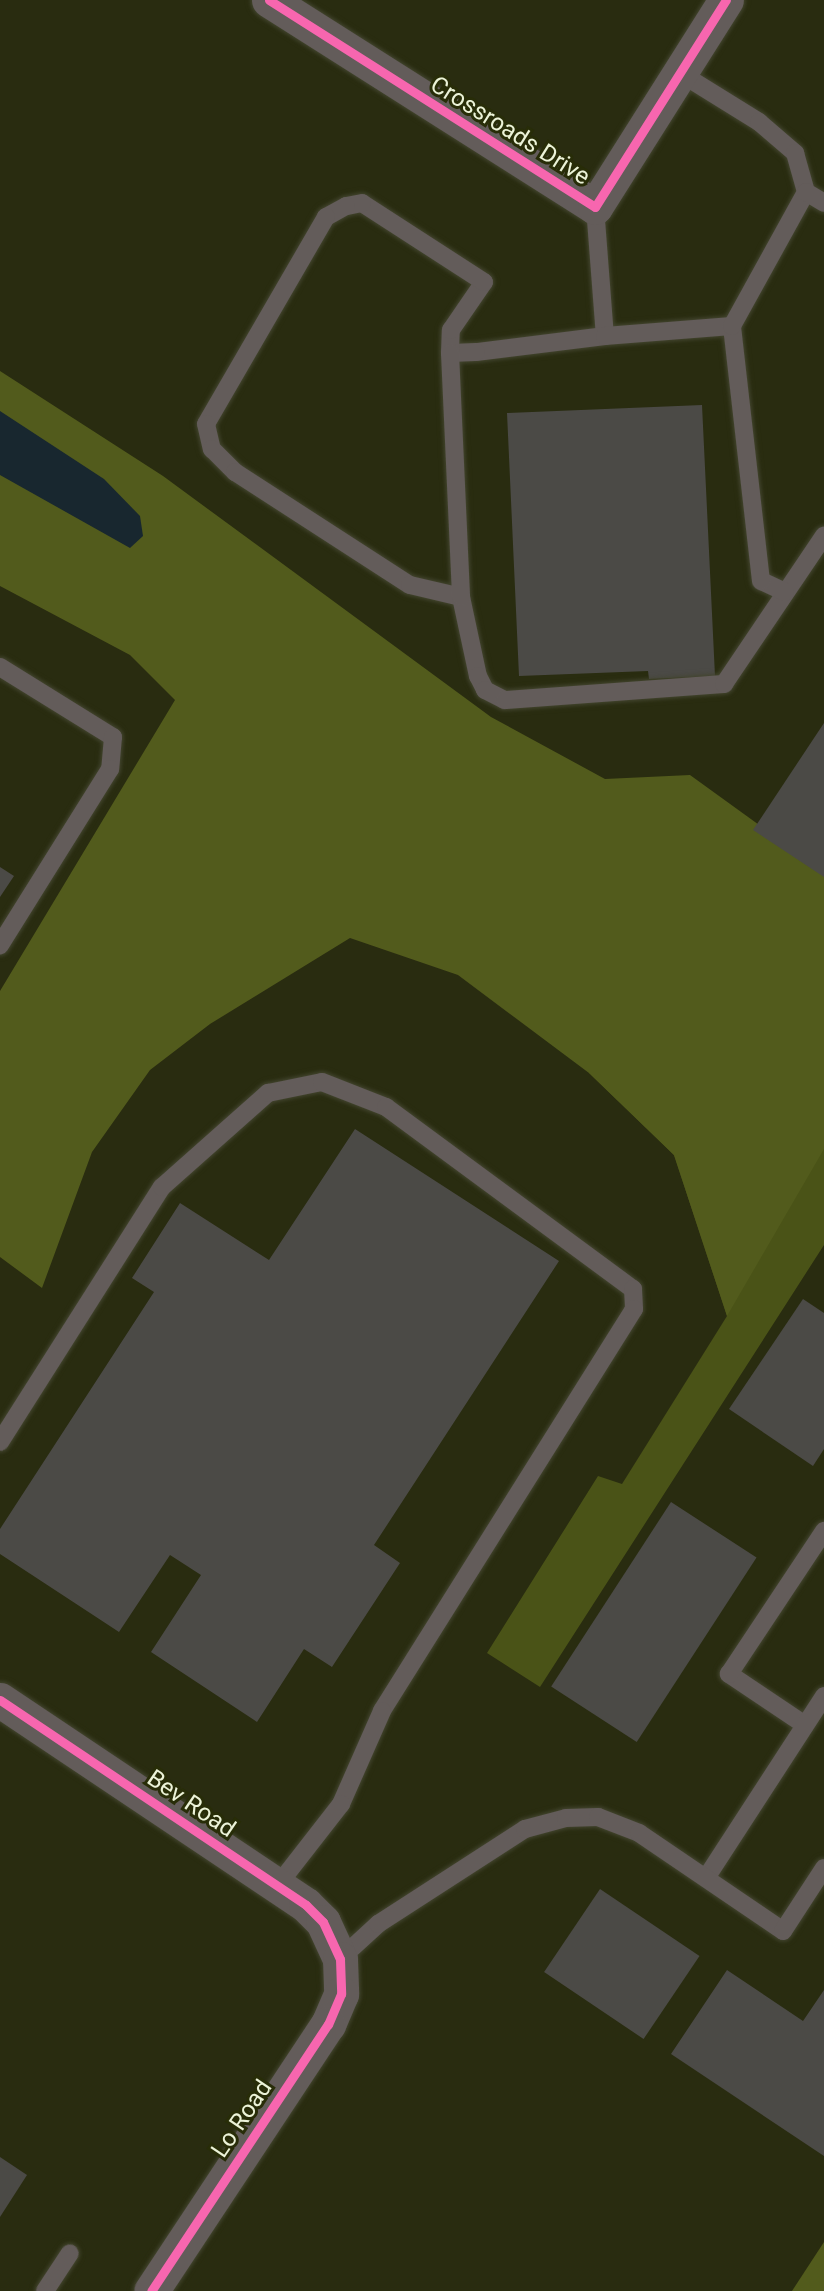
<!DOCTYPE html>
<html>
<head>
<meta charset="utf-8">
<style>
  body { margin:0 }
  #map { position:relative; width:824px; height:2291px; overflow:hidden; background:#292c10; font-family:Roboto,sans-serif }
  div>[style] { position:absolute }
  .green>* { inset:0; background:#4a5317 }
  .forest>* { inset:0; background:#525b1c }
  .water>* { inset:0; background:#18272f }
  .building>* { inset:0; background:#4b4a46; transform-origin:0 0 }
  .roads { filter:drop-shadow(0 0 2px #43452f) drop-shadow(0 0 2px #43452f) }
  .service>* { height:18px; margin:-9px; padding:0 9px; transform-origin:9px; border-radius:9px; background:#635c5a }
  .minor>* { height:35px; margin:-17.5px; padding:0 17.5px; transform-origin:17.5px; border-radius:17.5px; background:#635c5a }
  .cycleway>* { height:9px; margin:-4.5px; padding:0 4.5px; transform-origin:4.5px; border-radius:4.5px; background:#f766af }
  span { translate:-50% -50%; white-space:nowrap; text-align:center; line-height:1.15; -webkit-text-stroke:6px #282d08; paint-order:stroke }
  .street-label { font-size:24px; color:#ecf3d8 }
</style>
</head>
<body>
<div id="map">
  <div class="green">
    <div style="clip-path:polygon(824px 994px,824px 1245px,540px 1687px,487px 1653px,598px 1476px,622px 1484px,727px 1316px,674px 1155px,589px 1073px)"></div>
  </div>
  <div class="forest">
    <div style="clip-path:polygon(0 371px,163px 476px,491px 717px,605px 779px,690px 775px,824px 872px,824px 1149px,727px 1316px,674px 1155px,589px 1073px,458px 975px,350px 938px,210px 1024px,150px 1070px,92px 1152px,42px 1288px,0 1257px,0 991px,175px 700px,130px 655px,0 586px)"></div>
    <div style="clip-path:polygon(824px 2242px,824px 2291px,792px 2291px)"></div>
  </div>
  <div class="water">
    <div style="clip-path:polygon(0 411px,104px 479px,140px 516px,143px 536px,130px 548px,0 475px)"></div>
  </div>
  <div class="building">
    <div style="clip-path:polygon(702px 405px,715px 676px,649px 679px,648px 671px,519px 676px,507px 413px)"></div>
    <div style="clip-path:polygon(824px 723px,824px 877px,753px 830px)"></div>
    <div style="clip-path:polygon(0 867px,14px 876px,0 897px)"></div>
    <div style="clip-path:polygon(355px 1129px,559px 1261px,374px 1545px,400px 1563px,332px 1667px,304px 1649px,257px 1722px,151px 1652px,201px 1575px,170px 1555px,119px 1632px,0 1554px,0 1529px,154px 1292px,132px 1278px,180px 1203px,269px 1260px)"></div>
    <div style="clip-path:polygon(803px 1299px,824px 1313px,824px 1449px,813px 1466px,729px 1409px)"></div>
    <div style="left:671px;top:1502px;width:102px;height:220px;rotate:33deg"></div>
    <div style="left:600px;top:1889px;width:120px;height:100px;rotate:34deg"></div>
    <div style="clip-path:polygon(727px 1970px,803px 2021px,824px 1990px,824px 2156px,671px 2054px)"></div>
    <div style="clip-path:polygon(0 2157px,27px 2175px,0 2217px)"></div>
  </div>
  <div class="roads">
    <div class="service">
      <div style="left:680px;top:73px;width:93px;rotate:31.8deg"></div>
      <div style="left:759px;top:122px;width:48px;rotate:40.7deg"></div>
      <div style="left:795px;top:153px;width:41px;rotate:74.2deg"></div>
      <div style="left:595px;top:207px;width:129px;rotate:85.6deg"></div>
      <div style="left:605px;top:336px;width:130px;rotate:172.9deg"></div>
      <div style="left:476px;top:352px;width:26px;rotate:178deg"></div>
      <div style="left:450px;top:353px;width:23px;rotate:-88deg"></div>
      <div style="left:451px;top:330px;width:58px;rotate:-55.5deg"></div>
      <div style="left:484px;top:282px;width:145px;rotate:-147.1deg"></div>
      <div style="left:362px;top:203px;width:16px;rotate:169deg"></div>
      <div style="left:346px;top:206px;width:23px;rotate:151deg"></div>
      <div style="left:326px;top:217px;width:239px;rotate:120.1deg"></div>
      <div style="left:206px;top:424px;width:26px;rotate:77deg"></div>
      <div style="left:212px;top:449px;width:33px;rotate:45deg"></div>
      <div style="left:235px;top:472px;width:208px;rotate:32.9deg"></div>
      <div style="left:410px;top:585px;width:52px;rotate:13.2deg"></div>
      <div style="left:461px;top:597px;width:81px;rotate:77.9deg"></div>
      <div style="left:478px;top:676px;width:16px;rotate:63deg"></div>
      <div style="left:485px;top:690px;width:22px;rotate:27deg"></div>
      <div style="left:505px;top:700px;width:220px;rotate:-4.2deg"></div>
      <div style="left:724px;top:684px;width:179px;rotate:-56deg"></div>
      <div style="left:605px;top:336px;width:127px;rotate:-4.5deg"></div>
      <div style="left:450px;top:353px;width:244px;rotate:87.4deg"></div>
      <div style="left:785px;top:592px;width:26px;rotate:-155deg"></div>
      <div style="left:761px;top:581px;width:257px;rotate:-96.5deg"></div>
      <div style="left:732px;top:326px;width:153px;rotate:-61.1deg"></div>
      <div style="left:806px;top:192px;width:21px;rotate:31deg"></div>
      <div style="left:0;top:667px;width:133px;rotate:31.8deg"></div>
      <div style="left:113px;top:737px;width:32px;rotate:95deg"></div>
      <div style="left:110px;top:769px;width:208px;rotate:122deg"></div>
      <div style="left:0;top:1442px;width:302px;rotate:-57.6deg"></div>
      <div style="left:162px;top:1187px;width:142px;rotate:-41.6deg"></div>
      <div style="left:268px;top:1093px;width:55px;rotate:-11.5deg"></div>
      <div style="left:322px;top:1082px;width:69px;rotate:21.3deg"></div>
      <div style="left:386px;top:1107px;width:307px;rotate:36.4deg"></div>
      <div style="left:633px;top:1289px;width:20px;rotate:87deg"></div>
      <div style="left:634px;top:1309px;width:474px;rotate:122.1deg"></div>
      <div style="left:382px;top:1711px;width:102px;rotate:113.8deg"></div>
      <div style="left:341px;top:1804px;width:103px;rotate:127.9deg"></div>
      <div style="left:805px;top:1725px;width:92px;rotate:-146.1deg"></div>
      <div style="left:729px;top:1674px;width:172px;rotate:-56.4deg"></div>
      <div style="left:706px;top:1878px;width:217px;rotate:-57deg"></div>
      <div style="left:340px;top:1959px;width:52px;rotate:-42.6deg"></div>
      <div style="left:378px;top:1924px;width:175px;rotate:-32.9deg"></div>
      <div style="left:525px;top:1829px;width:42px;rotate:-15deg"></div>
      <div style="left:566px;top:1818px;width:32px;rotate:-2deg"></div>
      <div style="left:598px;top:1817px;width:44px;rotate:21.3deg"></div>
      <div style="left:639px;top:1833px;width:174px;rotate:34.2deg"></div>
      <div style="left:783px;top:1931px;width:75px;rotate:-56.9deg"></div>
      <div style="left:45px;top:2291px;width:45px;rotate:-56.7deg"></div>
    </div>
    <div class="minor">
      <div style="left:269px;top:0;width:386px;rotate:32.4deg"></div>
      <div style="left:595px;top:207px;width:245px;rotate:-57.7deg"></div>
      <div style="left:0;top:1700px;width:368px;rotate:33.8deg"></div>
      <div style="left:306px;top:1905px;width:24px;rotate:45deg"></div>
      <div style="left:323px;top:1922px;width:41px;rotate:65.3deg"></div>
      <div style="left:340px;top:1959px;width:35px;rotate:88deg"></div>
      <div style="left:341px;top:1994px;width:33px;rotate:113deg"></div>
      <div style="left:328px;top:2024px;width:320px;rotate:123.5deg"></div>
    </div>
  </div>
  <div class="cycleway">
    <div style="left:269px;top:0;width:386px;rotate:32.4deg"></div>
    <div style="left:595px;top:207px;width:245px;rotate:-57.7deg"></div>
    <div style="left:0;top:1700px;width:368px;rotate:33.8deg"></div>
    <div style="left:306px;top:1905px;width:24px;rotate:45deg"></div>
    <div style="left:323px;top:1922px;width:41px;rotate:65.3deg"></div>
    <div style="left:340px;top:1959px;width:35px;rotate:88deg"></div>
    <div style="left:341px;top:1994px;width:33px;rotate:113deg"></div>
    <div style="left:328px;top:2024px;width:320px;rotate:123.5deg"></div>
  </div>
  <div class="street-label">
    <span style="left:510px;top:131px;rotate:32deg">Crossroads Drive</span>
    <span style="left:191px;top:1804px;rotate:34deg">Bev Road</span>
    <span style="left:242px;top:2119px;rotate:-56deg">Lo Road</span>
  </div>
</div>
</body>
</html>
